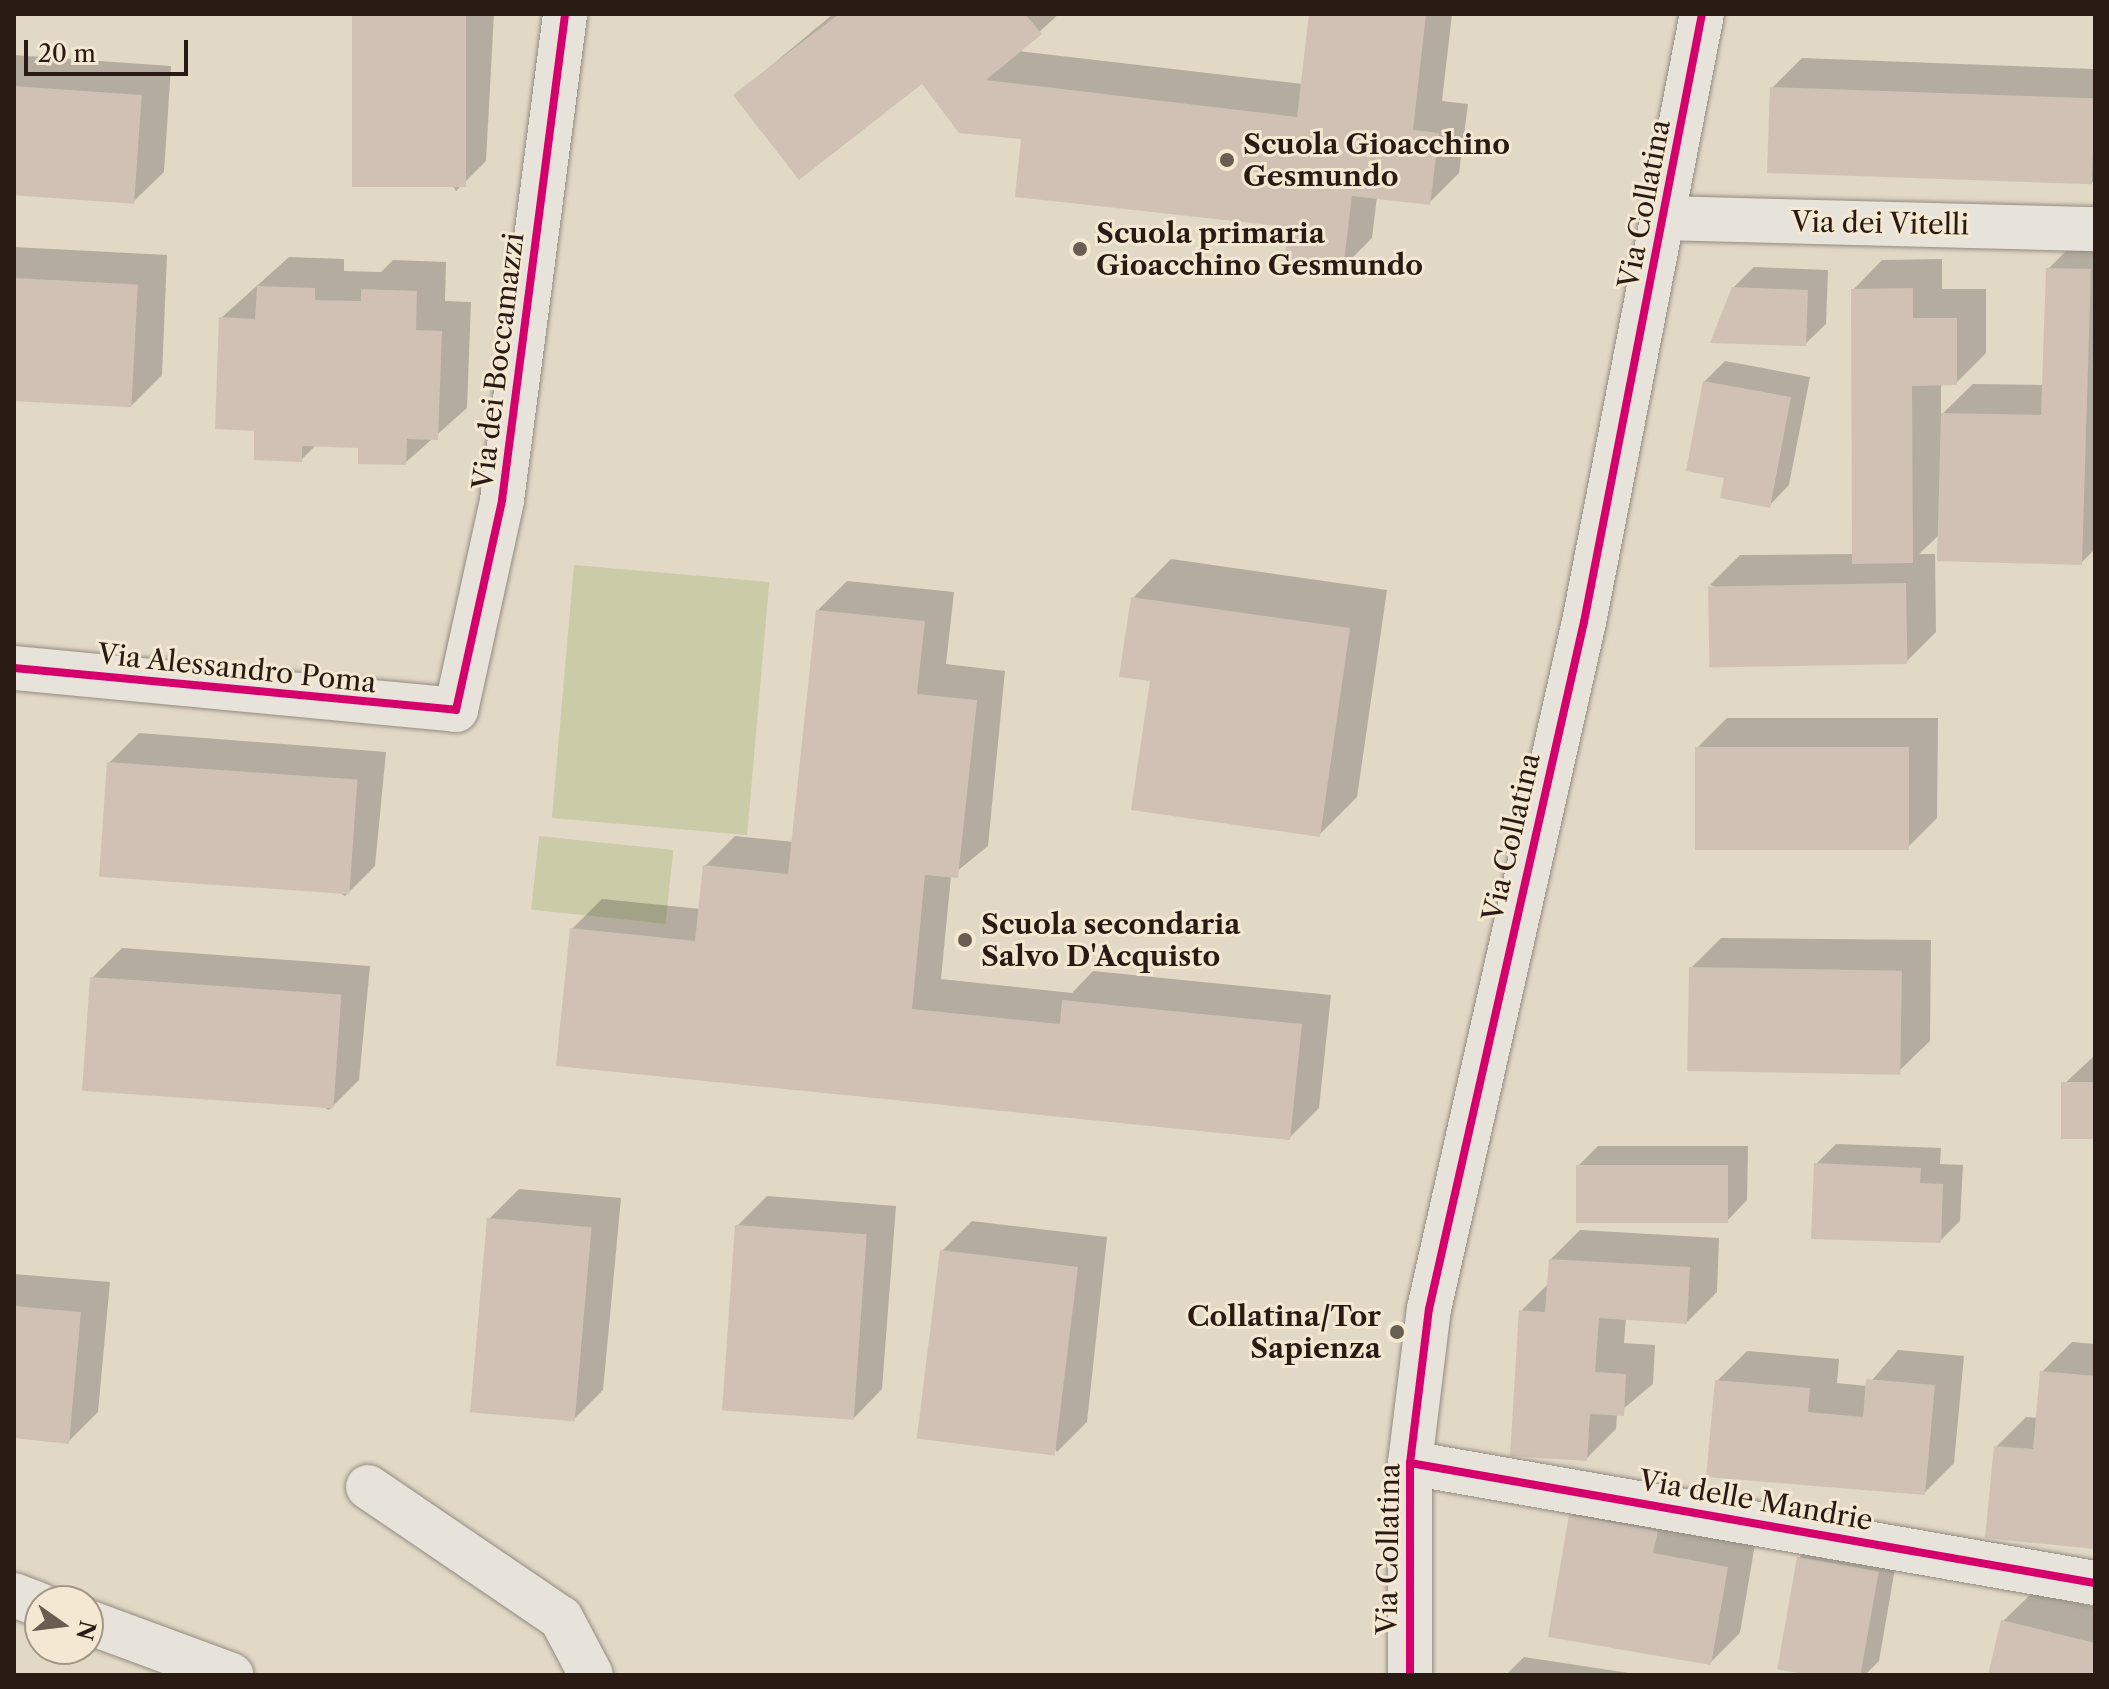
<!DOCTYPE html>
<html>
<head>
<meta charset="utf-8">
<style>
  body { margin:0 }
  #map { position:relative; width:2109px; height:1689px; overflow:hidden; background:#e2d8c6; font-family:"Libre Caslon Text",serif }
  div>[style] { position:absolute }
  .green>* { inset:0; background:#cbcba8; transform-origin:0 0 }
  .shadow>* { inset:0; background:#0003 }
  .building>* { inset:0; background:#d0c1b4; transform-origin:0 0 }
  .roads { filter:drop-shadow(0 0 2px #928b80) drop-shadow(0 0 2px #928b80) }
  .minor>* { height:44px; margin:-22px; padding:0 22px; transform-origin:22px; border-radius:22px; background:#e8e3da }
  .cycleway>* { height:8px; margin:-4px; padding:0 4px; transform-origin:4px; border-radius:4px; background:#d6006c }
  .dots>* { width:22px; height:22px; translate:-50% -50%; box-sizing:border-box; border:4px solid #f4e8d2; border-radius:50% }
  span { translate:-50% -50%; white-space:nowrap; text-align:center; line-height:1.15; -webkit-text-stroke:6px #f4e8d2; paint-order:stroke }
  .poi-label { font-size:28px; color:#291b14; font-weight:700 }
  .left { translate:0 -50%; text-align:left }
  .right { translate:-100% -50%; text-align:right }
  .street-label { font-size:28px; color:#291b14 }
  .frame { position:absolute; inset:0; border:16px solid #291b14; pointer-events:none }
  .north { position:absolute; left:24px; top:1585px; width:80px; height:80px; box-sizing:border-box; background:#f4e8d2; border:2px solid #a39686; border-radius:50%; rotate:104deg; font-size:22px; font-weight:700; line-height:32px; text-align:center; color:#291b14 }
  .north::after { content:''; display:block; margin:auto; width:28px; height:36px; background:#6a5d52; clip-path:polygon(50% 0,100% 100%,50% 72%,0 100%) }
  .scale { position:absolute; left:24px; top:40px; width:164px; height:36px; box-sizing:border-box; border:4px solid #291b14; border-top:0; padding-left:10px; font-size:24px; line-height:28px; white-space:nowrap; color:#291b14; -webkit-text-stroke:6px #f4e8d2; paint-order:stroke }
</style>
</head>
<body>
<div id="map">
  <div class="green">
    <div style="left:574px;top:565px;width:196px;height:254px;rotate:5deg"></div>
    <div style="left:539px;top:836px;width:135px;height:74px;rotate:6deg"></div>
  </div>
  <div class="shadow">
    <div style="clip-path:polygon(354px 14px,494px 14px,486px 161px,456px 191px)"></div>
    <div style="clip-path:polygon(833px 14px,1059px 14px,1018px 51px,1303px 84px,1311px 14px,1452px 14px,1442px 101px,1468px 104px,1459px 173px,1429px 203px,1377px 197px,1372px 238px,1342px 268px,1291px 225px,1024px 137px,923px 81px,736px 95px)"></div>
    <div style="clip-path:polygon(14px 55px,171px 66px,164px 172px,134px 201px,14px 193px)"></div>
    <div style="clip-path:polygon(1802px 58px,2095px 69px,2095px 183px,1772px 88px)"></div>
    <div style="clip-path:polygon(2078px 239px,2095px 240px,2095px 549px,2081px 563px,1940px 534px,1919px 554px,1935px 554px,1936px 632px,1906px 662px,1710px 585px,1740px 555px,1854px 554px,1853px 290px,1882px 260px,1942px 259px,1942px 289px,1986px 289px,1986px 353px,1956px 383px,1941px 383px,1941px 415px,1973px 384px,2044px 385px,2048px 269px)"></div>
    <div style="clip-path:polygon(14px 247px,167px 255px,162px 375px,132px 405px,14px 399px)"></div>
    <div style="clip-path:polygon(289px 257px,344px 259px,344px 271px,381px 272px,393px 260px,446px 262px,445px 301px,471px 302px,467px 408px,405px 463px,360px 446px,316px 445px,301px 460px,256px 429px,221px 318px)"></div>
    <div style="clip-path:polygon(1754px 267px,1828px 270px,1826px 324px,1805px 344px,1733px 288px)"></div>
    <div style="clip-path:polygon(1725px 361px,1810px 377px,1789px 485px,1769px 506px,1727px 477px,1704px 382px)"></div>
    <div style="clip-path:polygon(1171px 559px,1387px 590px,1357px 797px,1319px 835px,1152px 680px,1133px 598px)"></div>
    <div style="clip-path:polygon(847px 581px,954px 592px,946px 664px,1005px 671px,988px 846px,951px 876px,941px 979px,1072px 993px,1093px 971px,1331px 995px,1319px 1108px,1289px 1138px,572px 929px,602px 899px,701px 909px,705px 866px,735px 836px,794px 842px,817px 611px)"></div>
    <div style="clip-path:polygon(1727px 718px,1938px 718px,1937px 818px,1907px 848px,1697px 748px)"></div>
    <div style="clip-path:polygon(139px 733px,386px 752px,375px 866px,345px 896px,109px 763px)"></div>
    <div style="clip-path:polygon(1721px 938px,1931px 940px,1930px 1041px,1900px 1070px,1691px 968px)"></div>
    <div style="clip-path:polygon(122px 948px,370px 966px,359px 1080px,329px 1110px,92px 978px)"></div>
    <div style="clip-path:polygon(2095px 1055px,2095px 1137px,2063px 1085px)"></div>
    <div style="clip-path:polygon(1836px 1144px,1941px 1148px,1940px 1164px,1963px 1165px,1960px 1221px,1940px 1241px,1816px 1164px)"></div>
    <div style="clip-path:polygon(1598px 1146px,1748px 1146px,1747px 1200px,1727px 1221px,1578px 1166px)"></div>
    <div style="clip-path:polygon(519px 1189px,621px 1198px,603px 1390px,573px 1420px,489px 1219px)"></div>
    <div style="clip-path:polygon(767px 1196px,896px 1206px,882px 1389px,853px 1419px,737px 1226px)"></div>
    <div style="clip-path:polygon(972px 1221px,1107px 1237px,1087px 1422px,1057px 1452px,942px 1251px)"></div>
    <div style="clip-path:polygon(1580px 1230px,1719px 1238px,1717px 1292px,1687px 1322px,1626px 1318px,1624px 1343px,1655px 1345px,1653px 1384px,1617px 1414px,1616px 1429px,1586px 1459px,1521px 1311px,1549px 1283px,1550px 1260px)"></div>
    <div style="clip-path:polygon(14px 1274px,110px 1282px,98px 1412px,68px 1442px,14px 1436px)"></div>
    <div style="clip-path:polygon(2072px 1342px,2095px 1344px,2095px 1547px,1996px 1447px,2026px 1417px,2038px 1418px,2042px 1372px)"></div>
    <div style="clip-path:polygon(1898px 1350px,1964px 1356px,1954px 1463px,1924px 1493px,1717px 1381px,1747px 1351px,1839px 1359px,1837px 1383px,1867px 1386px)"></div>
    <div style="clip-path:polygon(1601px 1486px,1756px 1538px,1740px 1633px,1710px 1663px,1571px 1516px)"></div>
    <div style="clip-path:polygon(1819px 1537px,1898px 1551px,1879px 1661px,1865px 1675px,1780px 1668px,1799px 1558px)"></div>
    <div style="clip-path:polygon(2033px 1592px,2095px 1607px,2095px 1675px,1990px 1675px,2003px 1621px)"></div>
    <div style="clip-path:polygon(1524px 1657px,1629px 1673px,1629px 1675px,1506px 1675px)"></div>
  </div>
  <div class="building">
    <div style="left:352px;top:14px;width:114px;height:173px"></div>
    <div style="clip-path:polygon(839px 14px,1025px 14px,1042px 34px,986px 80px,1297px 117px,1309px 14px,1426px 14px,1413px 130px,1439px 133px,1430px 205px,1352px 196px,1343px 270px,1284px 264px,1288px 227px,1015px 197px,1021px 139px,959px 133px,922px 84px,799px 180px,733px 95px)"></div>
    <div style="left:14px;top:86px;width:128px;height:109px;rotate:4deg"></div>
    <div style="left:1770px;top:87px;width:325px;height:86px;rotate:2deg"></div>
    <div style="clip-path:polygon(2046px 268px,2091px 269px,2082px 565px,1937px 561px,1941px 413px,2041px 415px)"></div>
    <div style="left:14px;top:278px;width:124px;height:123px;rotate:3deg"></div>
    <div style="clip-path:polygon(257px 286px,315px 288px,315px 300px,361px 301px,361px 289px,417px 291px,416px 330px,442px 331px,438px 440px,407px 439px,406px 465px,358px 464px,358px 448px,302px 446px,302px 462px,254px 460px,254px 431px,215px 429px,219px 317px,255px 319px)"></div>
    <div style="clip-path:polygon(1732px 287px,1808px 290px,1806px 346px,1710px 343px)"></div>
    <div style="clip-path:polygon(1913px 288px,1913px 318px,1957px 318px,1957px 385px,1912px 386px,1913px 563px,1852px 564px,1851px 289px)"></div>
    <div style="clip-path:polygon(1703px 381px,1791px 397px,1770px 508px,1720px 498px,1724px 478px,1686px 471px)"></div>
    <div style="left:1906px;top:583px;width:81px;height:198px;rotate:89deg"></div>
    <div style="clip-path:polygon(1131px 597px,1350px 628px,1320px 837px,1131px 810px,1150px 681px,1119px 677px)"></div>
    <div style="clip-path:polygon(816px 610px,925px 621px,917px 694px,977px 700px,958px 878px,925px 875px,912px 1009px,1060px 1024px,1062px 1000px,1302px 1024px,1290px 1140px,556px 1066px,570px 928px,695px 941px,703px 865px,788px 874px)"></div>
    <div style="left:1695px;top:747px;width:214px;height:103px"></div>
    <div style="left:107px;top:762px;width:251px;height:115px;rotate:4deg"></div>
    <div style="left:1689px;top:967px;width:213px;height:104px;rotate:1deg"></div>
    <div style="left:90px;top:977px;width:252px;height:114px;rotate:4deg"></div>
    <div style="left:2095px;top:1082px;width:57px;height:34px;rotate:90deg"></div>
    <div style="clip-path:polygon(1814px 1163px,1921px 1168px,1920px 1183px,1943px 1184px,1941px 1243px,1811px 1239px)"></div>
    <div style="left:1576px;top:1165px;width:152px;height:58px"></div>
    <div style="left:487px;top:1218px;width:105px;height:195px;rotate:5deg"></div>
    <div style="left:735px;top:1225px;width:132px;height:186px;rotate:4deg"></div>
    <div style="left:940px;top:1250px;width:139px;height:190px;rotate:7deg"></div>
    <div style="clip-path:polygon(1549px 1259px,1690px 1267px,1687px 1324px,1599px 1318px,1595px 1372px,1626px 1374px,1624px 1416px,1590px 1414px,1587px 1461px,1510px 1456px,1519px 1310px,1545px 1312px)"></div>
    <div style="clip-path:polygon(14px 1306px,81px 1312px,69px 1444px,14px 1438px)"></div>
    <div style="clip-path:polygon(2040px 1371px,2095px 1376px,2095px 1549px,1985px 1538px,1994px 1446px,2033px 1449px)"></div>
    <div style="clip-path:polygon(1866px 1379px,1935px 1385px,1925px 1495px,1706px 1477px,1715px 1380px,1810px 1388px,1808px 1412px,1863px 1417px)"></div>
    <div style="clip-path:polygon(1569px 1515px,1658px 1531px,1653px 1553px,1728px 1567px,1711px 1665px,1548px 1637px)"></div>
    <div style="left:1797px;top:1557px;width:83px;height:114px;rotate:10deg"></div>
    <div style="clip-path:polygon(2001px 1620px,2095px 1643px,2095px 1675px,1988px 1675px)"></div>
  </div>
  <div class="roads">
    <div class="minor">
      <div style="left:1664px;top:218px;width:431px;rotate:1.5deg"></div>
      <div style="left:14px;top:668px;width:444px;rotate:5.4deg"></div>
      <div style="left:456px;top:710px;width:215px;rotate:-77.6deg"></div>
      <div style="left:502px;top:500px;width:490px;rotate:-82.6deg"></div>
      <div style="left:1410px;top:1463px;width:695px;rotate:9.94deg"></div>
      <div style="left:368px;top:1487px;width:233px;rotate:34.2deg"></div>
      <div style="left:561px;top:1618px;width:64px;rotate:62.2deg"></div>
      <div style="left:14px;top:1595px;width:28px;rotate:21deg"></div>
      <div style="left:88px;top:1622px;width:153px;rotate:20.3deg"></div>
      <div style="left:1410px;top:1675px;width:212px;rotate:-90deg"></div>
      <div style="left:1410px;top:1463px;width:155px;rotate:-83deg"></div>
      <div style="left:1429px;top:1309px;width:704px;rotate:-77.29deg"></div>
      <div style="left:1584px;top:622px;width:619px;rotate:-79.02deg"></div>
    </div>
  </div>
  <div class="cycleway">
    <div style="left:14px;top:668px;width:444px;rotate:5.4deg"></div>
    <div style="left:456px;top:710px;width:215px;rotate:-77.6deg"></div>
    <div style="left:502px;top:500px;width:490px;rotate:-82.6deg"></div>
    <div style="left:1410px;top:1463px;width:695px;rotate:9.94deg"></div>
    <div style="left:1410px;top:1675px;width:212px;rotate:-90deg"></div>
    <div style="left:1410px;top:1463px;width:155px;rotate:-83deg"></div>
    <div style="left:1429px;top:1309px;width:704px;rotate:-77.29deg"></div>
    <div style="left:1584px;top:622px;width:619px;rotate:-79.02deg"></div>
  </div>
  <div class="dots">
    <div style="left:1227px;top:160px;background:#6a5d52"></div>
    <div style="left:1080px;top:249px;background:#6a5d52"></div>
    <div style="left:965px;top:940px;background:#6a5d52"></div>
    <div style="left:1397px;top:1332px;background:#6a5d52"></div>
  </div>
  <div class="poi-label">
    <span class="left" style="left:1243px;top:160px">Scuola Gioacchino<br>Gesmundo</span>
    <span class="left" style="left:1096px;top:249px">Scuola primaria<br>Gioacchino Gesmundo</span>
    <span class="left" style="left:981px;top:940px">Scuola secondaria<br>Salvo D'Acquisto</span>
    <span class="right" style="left:1381px;top:1332px">Collatina/Tor<br>Sapienza</span>
  </div>
  <div class="street-label">
    <span style="left:1644px;top:204px;rotate:-79deg">Via Collatina</span>
    <span style="left:1880px;top:223px;rotate:1deg">Via dei Vitelli</span>
    <span style="left:498px;top:361px;rotate:-83deg">Via dei Boccamazzi</span>
    <span style="left:237px;top:668px;rotate:6deg">Via Alessandro Poma</span>
    <span style="left:1511px;top:837px;rotate:-77deg">Via Collatina</span>
    <span style="left:1756px;top:1500px;rotate:10deg">Via delle Mandrie</span>
    <span style="left:1388px;top:1549px;rotate:-89deg">Via Collatina</span>
  </div>
  <div class="frame"></div>
  <div class="north">N</div>
  <div class="scale">20 m</div>
</div>
</body>
</html>
